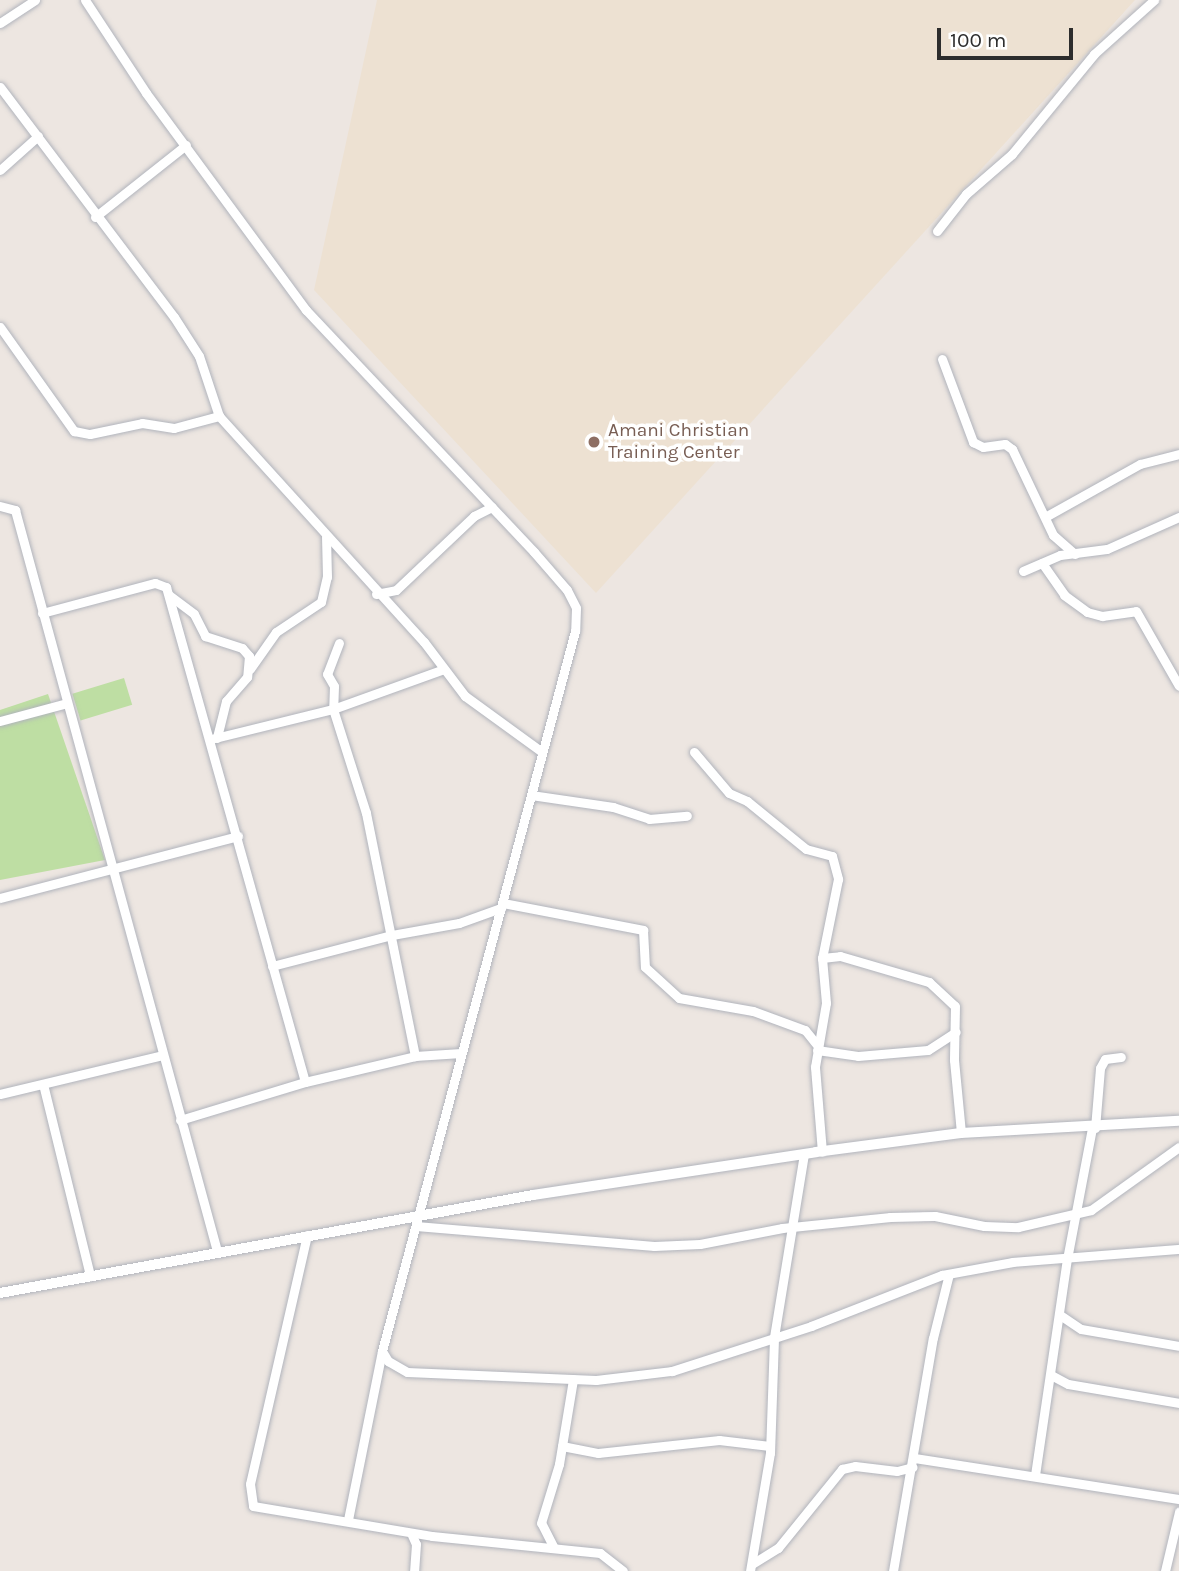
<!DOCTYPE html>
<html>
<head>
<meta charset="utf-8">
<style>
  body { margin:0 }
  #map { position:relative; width:1179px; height:1571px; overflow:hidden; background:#ede6e1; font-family:Karla,sans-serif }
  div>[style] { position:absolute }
  .education>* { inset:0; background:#ede1d2 }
  .green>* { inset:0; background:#bedea3; transform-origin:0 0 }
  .roads { filter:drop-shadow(0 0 2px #b1b4bc) drop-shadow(0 0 2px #b1b4bc) }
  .minor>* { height:9px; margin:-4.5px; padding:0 4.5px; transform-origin:4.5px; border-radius:4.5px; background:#fff }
  .tertiary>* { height:10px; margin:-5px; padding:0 5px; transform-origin:5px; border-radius:5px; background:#fff }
  .dots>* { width:19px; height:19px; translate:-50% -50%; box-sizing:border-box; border:4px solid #fff; border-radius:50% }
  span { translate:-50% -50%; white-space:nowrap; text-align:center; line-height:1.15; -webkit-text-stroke:7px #fff; paint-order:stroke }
  .education-label { font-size:19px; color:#785e54 }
  .left { translate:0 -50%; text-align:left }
  .scale { position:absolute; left:937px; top:28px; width:136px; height:32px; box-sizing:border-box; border:4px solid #2d2d2d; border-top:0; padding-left:9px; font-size:21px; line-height:24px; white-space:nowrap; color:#2d2d2d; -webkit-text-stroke:5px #fff; paint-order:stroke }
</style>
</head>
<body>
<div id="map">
  <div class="education">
    <div style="clip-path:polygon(377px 0,1135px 0,596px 593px,314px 290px)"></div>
  </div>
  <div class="green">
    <div style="left:124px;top:678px;width:28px;height:54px;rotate:73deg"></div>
    <div style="clip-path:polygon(48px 694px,105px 860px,0 880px,0 710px)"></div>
  </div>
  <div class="roads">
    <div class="minor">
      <div style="left:85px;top:0;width:111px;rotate:56.7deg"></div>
      <div style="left:146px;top:93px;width:270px;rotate:53.6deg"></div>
      <div style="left:306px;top:310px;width:332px;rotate:46.7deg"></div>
      <div style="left:534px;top:552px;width:50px;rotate:49deg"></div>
      <div style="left:567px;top:590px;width:20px;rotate:63deg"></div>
      <div style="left:576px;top:608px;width:23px;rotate:92deg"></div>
      <div style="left:575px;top:631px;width:745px;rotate:105.01deg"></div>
      <div style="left:382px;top:1351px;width:172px;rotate:101.4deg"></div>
      <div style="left:0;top:23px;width:42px;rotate:-33.3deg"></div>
      <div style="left:0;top:87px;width:288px;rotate:52.9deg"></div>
      <div style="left:174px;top:317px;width:46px;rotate:57.3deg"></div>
      <div style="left:199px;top:356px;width:63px;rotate:71.6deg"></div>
      <div style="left:219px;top:416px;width:305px;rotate:47.8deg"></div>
      <div style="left:424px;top:642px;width:68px;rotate:52.8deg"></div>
      <div style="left:465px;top:696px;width:95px;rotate:36deg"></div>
      <div style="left:0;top:170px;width:51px;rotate:-41.8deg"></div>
      <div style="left:95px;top:217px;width:116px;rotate:-38.4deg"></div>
      <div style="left:937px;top:231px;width:47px;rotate:-51.9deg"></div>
      <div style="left:966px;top:194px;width:61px;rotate:-41deg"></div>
      <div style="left:1012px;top:154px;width:129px;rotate:-50.6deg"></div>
      <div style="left:1094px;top:54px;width:81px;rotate:-42deg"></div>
      <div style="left:0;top:327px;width:128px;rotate:54.6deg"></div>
      <div style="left:74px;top:431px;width:16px;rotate:11deg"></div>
      <div style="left:90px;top:434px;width:53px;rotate:-11.9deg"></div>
      <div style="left:142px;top:423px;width:32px;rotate:9deg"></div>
      <div style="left:174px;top:428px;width:47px;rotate:-14.9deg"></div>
      <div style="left:942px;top:359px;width:89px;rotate:69.5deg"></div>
      <div style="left:973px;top:442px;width:11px;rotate:27deg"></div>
      <div style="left:983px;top:447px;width:22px;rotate:-8deg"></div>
      <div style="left:1005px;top:444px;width:9px;rotate:36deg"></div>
      <div style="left:1012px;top:449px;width:95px;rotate:64.5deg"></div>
      <div style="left:1053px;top:535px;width:29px;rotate:41deg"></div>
      <div style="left:0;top:506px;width:16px;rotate:15deg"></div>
      <div style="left:15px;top:510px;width:768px;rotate:74.75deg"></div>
      <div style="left:1045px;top:517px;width:109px;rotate:-29.2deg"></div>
      <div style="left:1140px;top:464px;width:40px;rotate:-14.4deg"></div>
      <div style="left:1042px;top:563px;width:39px;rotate:55deg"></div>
      <div style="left:1064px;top:595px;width:29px;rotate:36deg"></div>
      <div style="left:1087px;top:612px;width:16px;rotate:15deg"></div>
      <div style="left:1102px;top:616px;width:34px;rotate:-8deg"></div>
      <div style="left:1136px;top:611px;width:86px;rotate:60.2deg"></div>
      <div style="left:1023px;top:571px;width:40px;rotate:-23.4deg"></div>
      <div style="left:1060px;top:555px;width:47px;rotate:-7.3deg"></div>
      <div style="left:1107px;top:549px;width:79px;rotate:-24deg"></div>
      <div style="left:376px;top:594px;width:20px;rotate:-11deg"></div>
      <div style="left:396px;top:590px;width:108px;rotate:-43.5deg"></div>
      <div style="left:474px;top:516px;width:20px;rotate:-27deg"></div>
      <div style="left:169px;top:595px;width:31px;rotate:37deg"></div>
      <div style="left:194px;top:614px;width:25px;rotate:63deg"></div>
      <div style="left:205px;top:636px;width:39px;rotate:18deg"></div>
      <div style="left:242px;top:648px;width:11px;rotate:49deg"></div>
      <div style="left:249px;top:656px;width:21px;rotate:95deg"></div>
      <div style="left:247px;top:677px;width:32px;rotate:131deg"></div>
      <div style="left:226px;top:701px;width:38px;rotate:104deg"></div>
      <div style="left:42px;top:613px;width:117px;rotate:-14.9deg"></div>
      <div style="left:155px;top:583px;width:12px;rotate:20deg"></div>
      <div style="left:166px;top:587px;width:514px;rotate:74.31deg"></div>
      <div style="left:339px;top:643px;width:33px;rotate:111deg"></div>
      <div style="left:327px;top:674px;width:14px;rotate:60deg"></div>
      <div style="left:334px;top:686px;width:23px;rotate:92deg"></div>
      <div style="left:333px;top:709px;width:109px;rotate:72.4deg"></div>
      <div style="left:366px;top:813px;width:248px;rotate:78.6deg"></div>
      <div style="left:250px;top:669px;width:45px;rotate:-54.9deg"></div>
      <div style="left:276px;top:632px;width:54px;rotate:-33.7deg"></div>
      <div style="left:321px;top:602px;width:26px;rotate:-77deg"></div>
      <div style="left:327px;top:577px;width:40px;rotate:-91.4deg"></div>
      <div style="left:0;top:721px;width:69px;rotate:-15deg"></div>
      <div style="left:211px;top:739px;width:126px;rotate:-13.8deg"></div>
      <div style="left:333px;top:709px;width:118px;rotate:-19.8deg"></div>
      <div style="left:694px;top:752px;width:54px;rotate:49.5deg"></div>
      <div style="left:729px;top:793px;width:20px;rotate:24deg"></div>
      <div style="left:747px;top:801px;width:76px;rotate:39.1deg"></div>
      <div style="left:806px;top:849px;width:27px;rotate:15deg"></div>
      <div style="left:832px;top:856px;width:24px;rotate:75deg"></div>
      <div style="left:838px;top:879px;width:81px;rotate:101.4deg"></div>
      <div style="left:822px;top:958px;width:45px;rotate:84.9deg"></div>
      <div style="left:826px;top:1003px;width:65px;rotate:99.8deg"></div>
      <div style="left:815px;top:1067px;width:85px;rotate:85.3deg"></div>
      <div style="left:531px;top:795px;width:83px;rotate:8.3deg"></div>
      <div style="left:613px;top:807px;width:38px;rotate:18deg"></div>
      <div style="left:649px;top:819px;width:38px;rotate:-5deg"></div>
      <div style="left:0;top:898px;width:246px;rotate:-14.6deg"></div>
      <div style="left:503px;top:903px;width:143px;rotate:10.9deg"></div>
      <div style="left:643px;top:930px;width:37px;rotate:87deg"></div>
      <div style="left:645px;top:967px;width:46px;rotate:42.4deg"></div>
      <div style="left:679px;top:998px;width:75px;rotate:10deg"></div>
      <div style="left:753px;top:1011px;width:55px;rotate:20.1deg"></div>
      <div style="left:805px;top:1030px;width:21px;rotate:51deg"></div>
      <div style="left:822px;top:958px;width:18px;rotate:-6deg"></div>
      <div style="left:840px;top:956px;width:93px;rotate:16.3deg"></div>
      <div style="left:929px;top:982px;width:35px;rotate:43deg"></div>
      <div style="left:955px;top:1006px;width:54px;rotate:91.1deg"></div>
      <div style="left:954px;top:1060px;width:73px;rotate:84.5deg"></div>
      <div style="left:272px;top:966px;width:124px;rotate:-14.5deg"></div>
      <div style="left:392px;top:935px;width:68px;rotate:-10.2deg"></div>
      <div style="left:459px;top:923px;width:45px;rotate:-19.7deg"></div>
      <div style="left:817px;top:1050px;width:41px;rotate:8.3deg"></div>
      <div style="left:858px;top:1056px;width:70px;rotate:-4.9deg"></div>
      <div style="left:928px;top:1050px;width:33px;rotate:-33deg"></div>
      <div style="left:43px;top:1084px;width:198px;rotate:76.2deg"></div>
      <div style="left:0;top:1094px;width:167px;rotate:-13.5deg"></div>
      <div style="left:180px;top:1120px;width:131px;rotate:-16.9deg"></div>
      <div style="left:305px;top:1082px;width:113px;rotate:-13.3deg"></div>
      <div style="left:415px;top:1056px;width:46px;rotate:-3.7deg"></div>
      <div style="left:1095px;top:1128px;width:60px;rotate:-85.2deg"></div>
      <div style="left:1100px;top:1068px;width:10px;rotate:-61deg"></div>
      <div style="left:1105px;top:1059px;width:16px;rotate:-7deg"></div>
      <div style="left:416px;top:1226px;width:239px;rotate:4.8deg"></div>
      <div style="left:654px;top:1246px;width:46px;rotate:-2.5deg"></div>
      <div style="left:700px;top:1244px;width:84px;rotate:-11deg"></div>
      <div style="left:782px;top:1228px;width:109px;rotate:-5.8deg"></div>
      <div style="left:890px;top:1217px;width:45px;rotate:-1.3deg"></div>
      <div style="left:935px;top:1216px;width:50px;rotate:11.5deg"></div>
      <div style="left:984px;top:1226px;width:34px;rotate:2deg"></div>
      <div style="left:1018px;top:1227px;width:75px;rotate:-13.1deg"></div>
      <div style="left:1091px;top:1210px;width:108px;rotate:-35.6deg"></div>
      <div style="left:307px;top:1235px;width:255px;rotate:102.9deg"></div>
      <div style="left:250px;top:1484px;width:22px;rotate:82deg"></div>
      <div style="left:253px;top:1506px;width:181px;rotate:9.5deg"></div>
      <div style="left:432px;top:1536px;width:169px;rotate:5.8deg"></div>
      <div style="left:600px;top:1553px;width:29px;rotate:38deg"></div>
      <div style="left:1060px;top:1315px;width:25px;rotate:34deg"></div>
      <div style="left:1081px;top:1329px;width:99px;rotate:9.8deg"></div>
      <div style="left:382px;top:1351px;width:12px;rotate:59deg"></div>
      <div style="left:388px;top:1361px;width:22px;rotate:30deg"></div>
      <div style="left:407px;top:1372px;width:189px;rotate:2.4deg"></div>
      <div style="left:596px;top:1380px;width:77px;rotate:-6.8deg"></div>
      <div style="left:672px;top:1371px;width:146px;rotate:-17.9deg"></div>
      <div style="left:811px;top:1326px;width:141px;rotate:-21.3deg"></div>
      <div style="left:942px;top:1275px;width:72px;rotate:-10.4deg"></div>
      <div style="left:1013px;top:1262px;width:167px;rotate:-4.5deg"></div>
      <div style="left:1051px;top:1375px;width:19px;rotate:28deg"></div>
      <div style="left:1068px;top:1384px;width:113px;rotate:9.7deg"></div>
      <div style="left:562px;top:1446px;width:37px;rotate:11deg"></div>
      <div style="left:598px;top:1453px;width:122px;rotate:-6.1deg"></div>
      <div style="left:719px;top:1440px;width:51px;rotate:6.7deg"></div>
      <div style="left:914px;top:1458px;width:268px;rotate:8.8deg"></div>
      <div style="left:1035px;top:1475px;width:218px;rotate:-81.6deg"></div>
      <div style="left:1067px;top:1259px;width:133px;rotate:-79.2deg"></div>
      <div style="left:411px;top:1533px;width:12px;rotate:66deg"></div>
      <div style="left:416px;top:1544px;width:27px;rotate:94deg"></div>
      <div style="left:554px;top:1548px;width:28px;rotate:-117deg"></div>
      <div style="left:541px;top:1523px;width:62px;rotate:-73deg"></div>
      <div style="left:559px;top:1464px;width:86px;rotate:-80.6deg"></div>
      <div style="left:752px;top:1564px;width:31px;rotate:-32deg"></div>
      <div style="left:778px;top:1548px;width:102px;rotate:-51deg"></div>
      <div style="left:842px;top:1469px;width:13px;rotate:-13deg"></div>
      <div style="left:855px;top:1466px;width:42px;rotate:6.8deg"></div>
      <div style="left:897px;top:1471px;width:16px;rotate:-14deg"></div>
      <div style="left:750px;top:1571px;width:120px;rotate:-80.4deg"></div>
      <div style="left:770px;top:1453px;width:116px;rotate:-88deg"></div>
      <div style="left:774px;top:1337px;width:185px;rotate:-80.7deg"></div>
      <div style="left:893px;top:1571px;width:236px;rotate:-80.3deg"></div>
      <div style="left:933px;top:1338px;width:66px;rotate:-76deg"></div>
      <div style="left:1165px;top:1571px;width:61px;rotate:-76.7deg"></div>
    </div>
    <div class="tertiary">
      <div style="left:0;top:1293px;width:542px;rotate:-10.42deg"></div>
      <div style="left:533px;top:1195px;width:286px;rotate:-8.6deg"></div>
      <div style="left:816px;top:1152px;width:146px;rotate:-7.5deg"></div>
      <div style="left:961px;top:1133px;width:218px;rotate:-3.2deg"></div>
    </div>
  </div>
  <div class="dots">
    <div style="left:594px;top:442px;background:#8d6e63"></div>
  </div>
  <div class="education-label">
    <span class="left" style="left:608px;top:442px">Amani Christian<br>Training Center</span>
  </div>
  <div class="scale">100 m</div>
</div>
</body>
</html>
